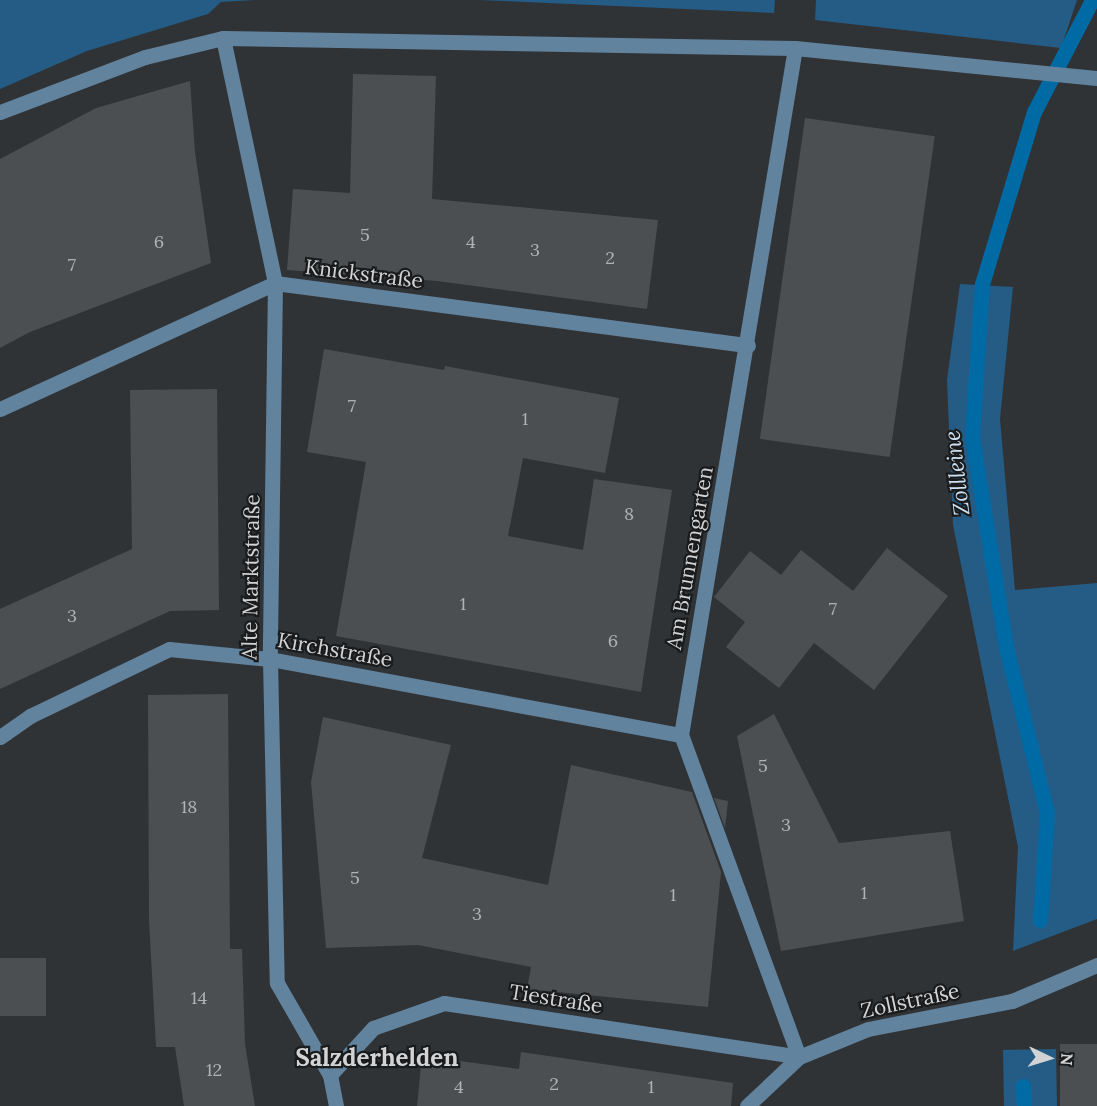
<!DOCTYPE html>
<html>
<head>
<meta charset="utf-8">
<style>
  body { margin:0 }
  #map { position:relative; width:1097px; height:1106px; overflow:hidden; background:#303336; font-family:Lora,serif }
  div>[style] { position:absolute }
  .green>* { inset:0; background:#245c85; transform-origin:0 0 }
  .stream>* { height:15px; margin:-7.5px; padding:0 7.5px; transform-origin:7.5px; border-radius:7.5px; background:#006aa5 }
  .building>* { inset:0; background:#4b4f52; transform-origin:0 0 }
  .minor>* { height:15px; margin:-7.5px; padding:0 7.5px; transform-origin:7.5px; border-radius:7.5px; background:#62839e }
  span { translate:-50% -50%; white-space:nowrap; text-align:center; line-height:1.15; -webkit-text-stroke:4.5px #191b1c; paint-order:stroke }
  .number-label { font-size:18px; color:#b0b2b4 }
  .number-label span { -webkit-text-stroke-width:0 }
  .street-label { font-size:21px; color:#d1d3d5 }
  .water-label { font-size:22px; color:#cde0f1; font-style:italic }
  .quarter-label { font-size:24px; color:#d1d3d5; font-weight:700 }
  .north { position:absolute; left:1019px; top:1028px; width:60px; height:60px; -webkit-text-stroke:4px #191b1c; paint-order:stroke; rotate:94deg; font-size:16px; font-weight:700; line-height:24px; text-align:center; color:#d1d3d5 }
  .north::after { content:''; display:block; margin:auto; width:21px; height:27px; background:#d1d3d5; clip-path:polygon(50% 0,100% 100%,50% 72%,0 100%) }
</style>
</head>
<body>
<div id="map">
  <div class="green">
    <div style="clip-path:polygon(0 0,255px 0,221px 2px,208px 14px,87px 51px,0 89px)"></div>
    <div style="clip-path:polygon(479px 0,775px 0,774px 13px)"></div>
    <div style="clip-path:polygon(816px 0,1077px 0,1061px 48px,815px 20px)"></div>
    <div style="clip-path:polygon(960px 284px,1013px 287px,1000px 419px,1015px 590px,1097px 583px,1097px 919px,1013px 951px,1018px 847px,953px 525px,947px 380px)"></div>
    <div style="left:1056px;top:1049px;width:57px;height:53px;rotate:89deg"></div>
  </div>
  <div class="stream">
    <div style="left:1040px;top:920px;width:107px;rotate:-86.3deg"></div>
    <div style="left:1047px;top:813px;width:171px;rotate:-103.9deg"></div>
    <div style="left:1006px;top:647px;width:213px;rotate:-99.2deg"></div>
    <div style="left:972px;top:437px;width:153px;rotate:-86.3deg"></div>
    <div style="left:982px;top:284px;width:180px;rotate:-73.2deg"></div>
    <div style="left:1034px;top:112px;width:126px;rotate:-62.6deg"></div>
    <div style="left:1023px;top:1086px;width:20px;rotate:87deg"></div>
  </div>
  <div class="building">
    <div style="clip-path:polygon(353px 74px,436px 76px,432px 199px,658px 220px,647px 309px,437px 281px,287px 270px,293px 189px,350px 193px)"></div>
    <div style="clip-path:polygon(190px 81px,195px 152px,211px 263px,30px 332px,0 348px,0 159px,96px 108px)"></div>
    <div style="left:805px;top:118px;width:131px;height:324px;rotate:8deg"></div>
    <div style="clip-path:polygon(324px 349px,444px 370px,445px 366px,619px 398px,605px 473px,523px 458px,508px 536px,583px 550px,594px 479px,672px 490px,641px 692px,336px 636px,366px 462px,307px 452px)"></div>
    <div style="clip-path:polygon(217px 389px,219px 610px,170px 611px,0 689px,0 609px,132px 549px,130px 390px)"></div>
    <div style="clip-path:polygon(887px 548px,948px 596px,874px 690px,814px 643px,779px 688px,726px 647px,745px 622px,714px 597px,750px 551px,781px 575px,801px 550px,853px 591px)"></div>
    <div style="clip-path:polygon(228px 694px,230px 949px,242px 949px,245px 1044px,255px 1106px,184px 1106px,175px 1047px,156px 1047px,149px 920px,148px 695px)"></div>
    <div style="clip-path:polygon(774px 714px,839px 843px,950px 831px,964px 921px,781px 951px,737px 736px)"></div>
    <div style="clip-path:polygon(323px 717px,451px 745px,422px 858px,548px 885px,571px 765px,692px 792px,721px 872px,708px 1007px,527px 989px,531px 967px,418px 945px,326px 948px,311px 782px)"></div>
    <div style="clip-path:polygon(714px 798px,728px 801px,725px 828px)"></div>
    <div style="left:0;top:958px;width:46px;height:58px"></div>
    <div style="left:1060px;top:1044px;width:37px;height:62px"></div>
    <div style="clip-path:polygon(521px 1052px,733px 1083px,731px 1106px,417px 1106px,422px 1056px,519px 1069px)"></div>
  </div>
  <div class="minor">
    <div style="left:223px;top:38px;width:250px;rotate:78deg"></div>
    <div style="left:275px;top:283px;width:376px;rotate:90.8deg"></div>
    <div style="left:270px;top:659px;width:324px;rotate:88.8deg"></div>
    <div style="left:277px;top:983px;width:106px;rotate:60.1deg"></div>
    <div style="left:330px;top:1075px;width:32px;rotate:79deg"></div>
    <div style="left:0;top:112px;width:155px;rotate:-20.8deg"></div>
    <div style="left:145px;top:57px;width:80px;rotate:-13.7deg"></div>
    <div style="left:223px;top:38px;width:572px;rotate:1deg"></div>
    <div style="left:795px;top:48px;width:303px;rotate:5.7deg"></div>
    <div style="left:0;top:409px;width:302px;rotate:-24.6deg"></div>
    <div style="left:275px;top:283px;width:477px;rotate:7.5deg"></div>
    <div style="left:0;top:737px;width:37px;rotate:-35deg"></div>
    <div style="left:30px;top:716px;width:154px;rotate:-25.7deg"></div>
    <div style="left:169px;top:649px;width:101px;rotate:5.7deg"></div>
    <div style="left:270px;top:659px;width:418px;rotate:10.5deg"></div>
    <div style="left:330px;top:1075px;width:64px;rotate:-47.5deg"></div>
    <div style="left:373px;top:1028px;width:75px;rotate:-19.4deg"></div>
    <div style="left:444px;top:1003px;width:359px;rotate:8.6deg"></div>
    <div style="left:799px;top:1057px;width:343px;rotate:-110.1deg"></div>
    <div style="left:681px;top:735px;width:696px;rotate:-80.58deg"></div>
    <div style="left:747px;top:1106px;width:71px;rotate:-43.3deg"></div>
    <div style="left:799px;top:1057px;width:74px;rotate:-22.1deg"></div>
    <div style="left:868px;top:1029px;width:147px;rotate:-11deg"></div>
    <div style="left:1012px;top:1001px;width:92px;rotate:-23deg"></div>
  </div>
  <div class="number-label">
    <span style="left:365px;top:235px">5</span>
    <span style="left:159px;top:242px">6</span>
    <span style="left:471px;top:242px">4</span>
    <span style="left:535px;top:250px">3</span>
    <span style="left:610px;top:258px">2</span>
    <span style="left:72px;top:265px">7</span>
    <span style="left:352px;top:406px">7</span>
    <span style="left:525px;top:419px">1</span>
    <span style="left:629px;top:514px">8</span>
    <span style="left:463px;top:604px">1</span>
    <span style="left:833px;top:609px">7</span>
    <span style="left:72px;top:616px">3</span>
    <span style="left:613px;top:641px">6</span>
    <span style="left:763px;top:766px">5</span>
    <span style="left:189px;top:807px">18</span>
    <span style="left:786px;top:825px">3</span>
    <span style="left:355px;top:878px">5</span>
    <span style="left:864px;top:893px">1</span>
    <span style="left:673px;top:895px">1</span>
    <span style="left:477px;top:914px">3</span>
    <span style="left:199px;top:998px">14</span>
    <span style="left:214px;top:1070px">12</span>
    <span style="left:554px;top:1084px">2</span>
    <span style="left:459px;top:1087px">4</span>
    <span style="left:651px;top:1087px">1</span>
  </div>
  <div class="street-label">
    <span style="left:364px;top:274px;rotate:7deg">Knickstraße</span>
    <span style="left:690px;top:558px;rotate:-80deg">Am Brunnengarten</span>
    <span style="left:251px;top:577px;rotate:-89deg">Alte Marktstraße</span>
    <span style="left:335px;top:650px;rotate:10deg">Kirchstraße</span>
    <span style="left:556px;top:999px;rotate:9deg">Tiestraße</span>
    <span style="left:910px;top:1001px;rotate:-12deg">Zollstraße</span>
  </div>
  <div class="water-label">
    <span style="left:957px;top:473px;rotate:-97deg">Zollleine</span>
  </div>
  <div class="quarter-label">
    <span style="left:377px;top:1058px">Salzderhelden</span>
  </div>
  <div class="north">N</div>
</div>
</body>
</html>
